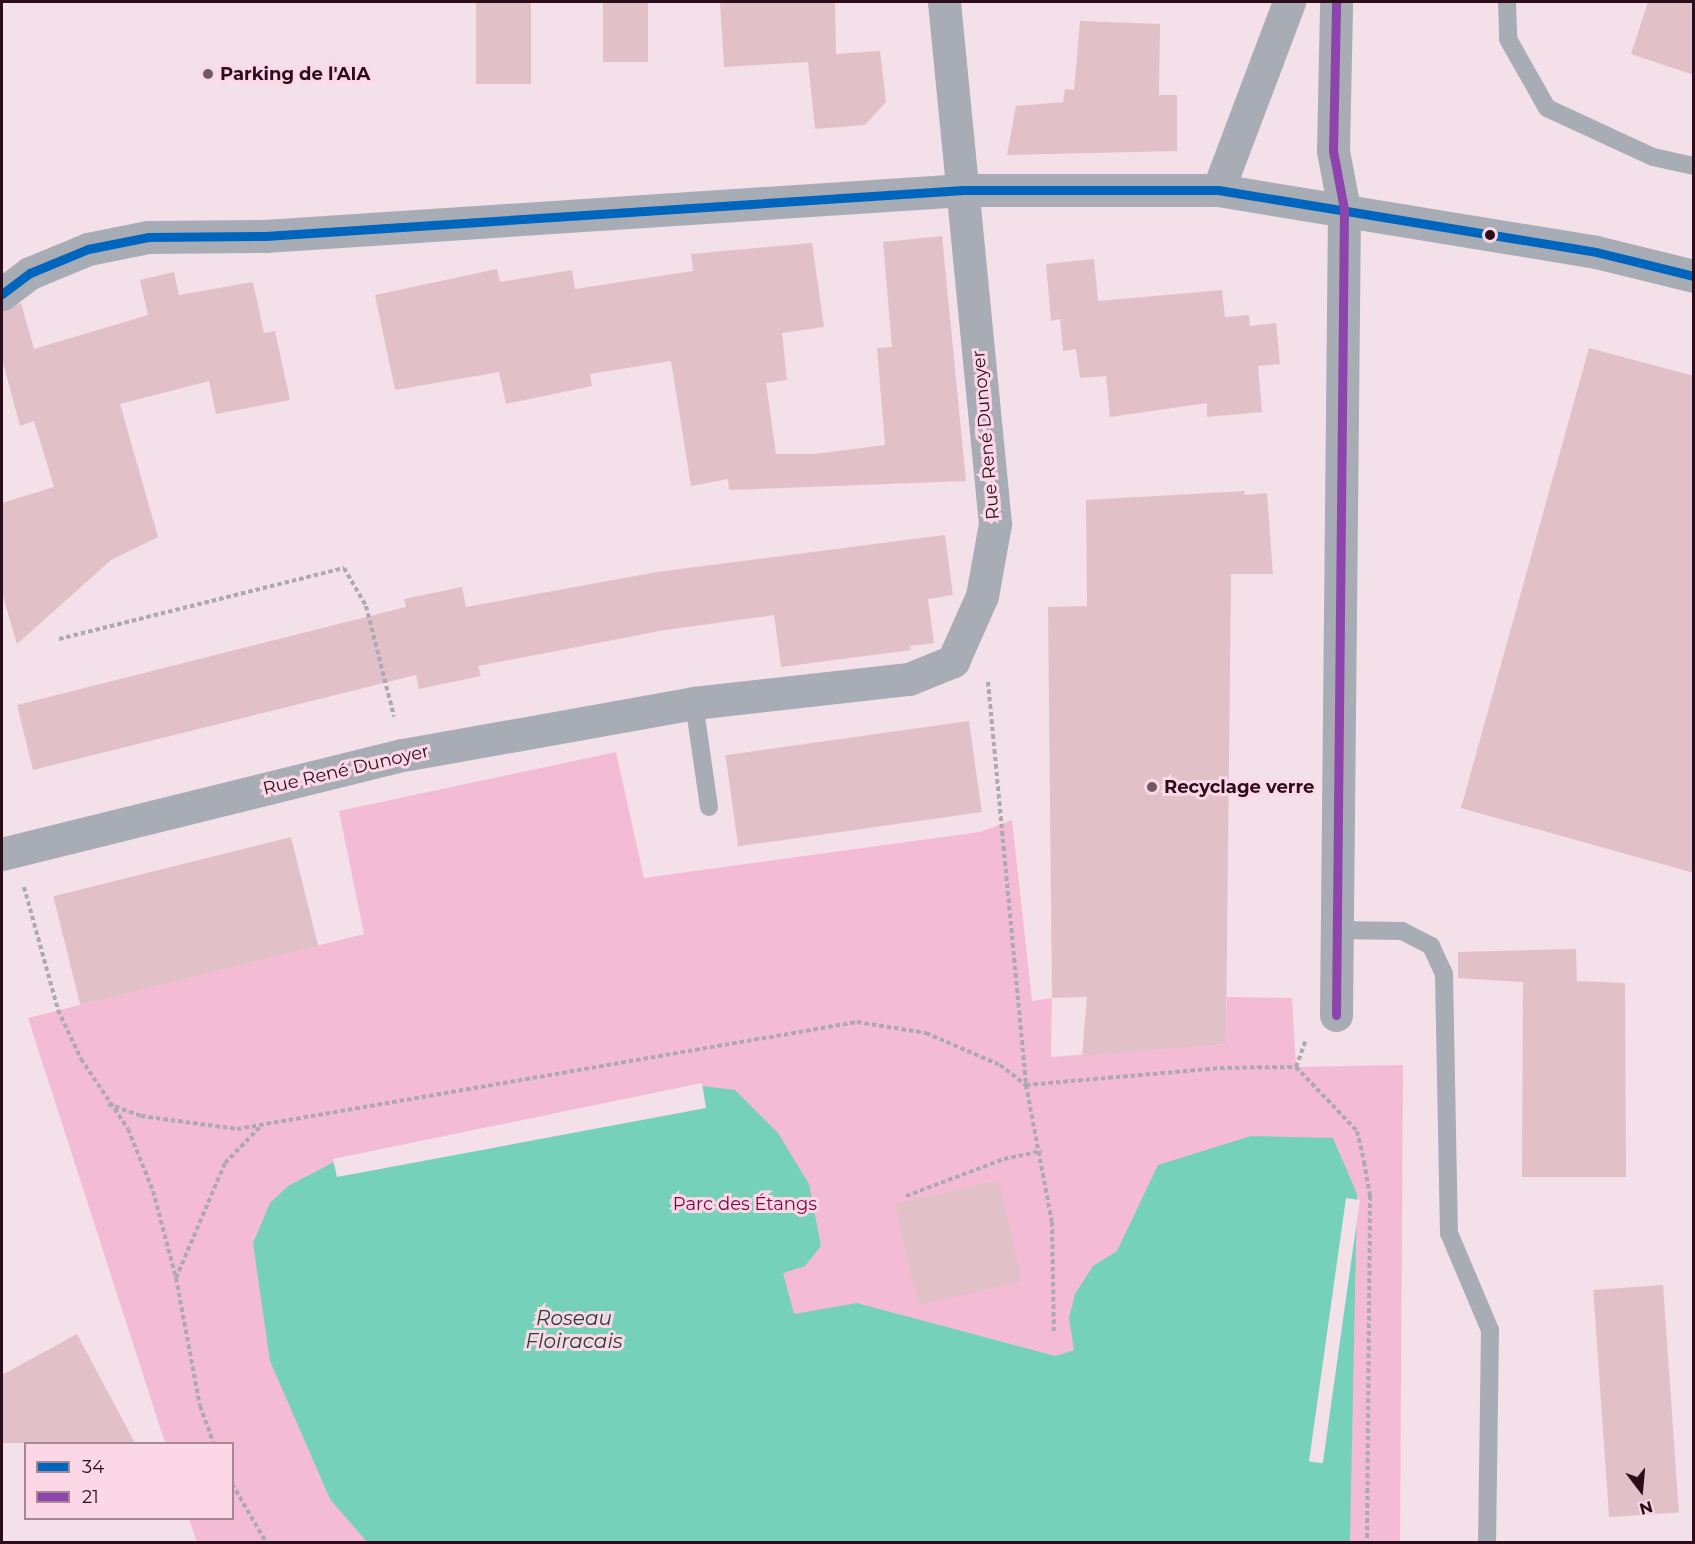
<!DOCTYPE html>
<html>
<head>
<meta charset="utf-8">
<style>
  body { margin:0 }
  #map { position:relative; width:1695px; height:1544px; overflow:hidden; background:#f4e0e8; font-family:Montserrat,sans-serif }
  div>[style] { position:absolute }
  .green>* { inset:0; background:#f4bcd4 }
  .water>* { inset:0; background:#76d1bb }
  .pier>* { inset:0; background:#f4e0e8; transform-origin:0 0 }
  .building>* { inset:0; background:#e2c0c8; transform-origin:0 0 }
  .path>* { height:4px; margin-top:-2px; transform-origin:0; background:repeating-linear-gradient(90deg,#ada9b1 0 4.5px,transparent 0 7.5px) }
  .service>* { height:18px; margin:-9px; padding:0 9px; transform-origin:9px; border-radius:9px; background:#a8acb5 }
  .minor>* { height:33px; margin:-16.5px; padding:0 16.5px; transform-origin:16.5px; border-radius:16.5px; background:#a8acb5 }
  .tertiary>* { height:33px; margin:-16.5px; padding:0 16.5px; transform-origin:16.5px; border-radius:16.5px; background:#a8acb5 }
  .bus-1>* { height:9px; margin:-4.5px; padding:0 4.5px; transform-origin:4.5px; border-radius:4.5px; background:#0065bd }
  .bus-2>* { height:9px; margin:-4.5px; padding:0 4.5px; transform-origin:4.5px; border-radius:4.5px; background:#8e44ad }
  .dots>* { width:16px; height:16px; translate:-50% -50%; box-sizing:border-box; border:3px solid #fcd8e6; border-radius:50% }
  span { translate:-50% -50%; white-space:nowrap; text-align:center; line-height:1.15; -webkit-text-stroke:6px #fcd8e6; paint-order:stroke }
  .poi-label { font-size:18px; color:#2b0d1c; font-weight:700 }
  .left { translate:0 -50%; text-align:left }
  .street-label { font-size:18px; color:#2b0d1c }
  .park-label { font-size:18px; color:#780649 }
  .water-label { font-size:20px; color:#244138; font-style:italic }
  .frame { position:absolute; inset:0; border:3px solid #2b0d1c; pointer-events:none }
  .legend { position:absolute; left:24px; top:1442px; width:210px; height:78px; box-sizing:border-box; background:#fcd8e6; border:2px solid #a88795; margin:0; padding:8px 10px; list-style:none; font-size:18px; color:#2b0d1c }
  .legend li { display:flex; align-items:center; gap:12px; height:30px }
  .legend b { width:30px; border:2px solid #a88795 }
  .north { position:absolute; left:1611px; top:1460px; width:60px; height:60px; -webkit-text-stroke:4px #fcd8e6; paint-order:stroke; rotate:164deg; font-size:16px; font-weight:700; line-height:24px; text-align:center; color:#2b0d1c }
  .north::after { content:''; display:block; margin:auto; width:21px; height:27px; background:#2b0d1c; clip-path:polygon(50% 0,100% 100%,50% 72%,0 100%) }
</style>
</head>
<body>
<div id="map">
  <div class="green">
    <div style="clip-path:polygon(616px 752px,644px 878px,980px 832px,1012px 820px,1032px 1001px,1052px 998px,1051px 1057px,1226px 1044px,1227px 997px,1292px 998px,1296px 1067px,1403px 1065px,1400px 1542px,197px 1542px,189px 1519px,232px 1518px,232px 1444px,165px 1443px,28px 1018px,364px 934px,339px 811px)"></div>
  </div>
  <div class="water">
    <div style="clip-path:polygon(702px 1086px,735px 1090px,778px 1133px,809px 1184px,821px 1246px,805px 1266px,783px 1273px,794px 1314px,857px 1303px,1055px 1356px,1074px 1350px,1069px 1318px,1075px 1294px,1093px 1266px,1117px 1251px,1158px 1165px,1251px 1136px,1333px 1138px,1357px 1194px,1350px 1542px,367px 1542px,330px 1499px,270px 1361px,253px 1243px,270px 1203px,288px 1186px,334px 1162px)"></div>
  </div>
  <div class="pier">
    <div style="clip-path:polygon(702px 1083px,706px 1108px,337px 1177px,333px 1159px)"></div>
    <div style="left:1346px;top:1198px;width:14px;height:266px;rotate:8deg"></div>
  </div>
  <div class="building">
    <div style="left:476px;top:2px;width:55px;height:82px"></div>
    <div style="left:603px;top:2px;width:45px;height:60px"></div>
    <div style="clip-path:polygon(720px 2px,835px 2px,836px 54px,880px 51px,886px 102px,865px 125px,815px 129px,808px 62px,724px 67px)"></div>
    <div style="clip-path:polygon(1648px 2px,1694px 2px,1694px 75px,1631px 54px)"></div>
    <div style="clip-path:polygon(1080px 21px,1160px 24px,1159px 95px,1177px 95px,1177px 151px,1007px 155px,1016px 106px,1063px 102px,1065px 89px,1074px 90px)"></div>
    <div style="clip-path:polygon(942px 236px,966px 481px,729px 490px,728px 479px,691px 486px,671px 361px,590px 374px,592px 386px,506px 404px,499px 372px,395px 390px,375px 295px,497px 269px,500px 282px,572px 270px,575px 289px,693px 271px,691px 254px,812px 243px,824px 327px,782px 333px,787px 380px,766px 383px,776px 454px,814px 454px,885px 445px,877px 348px,892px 347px,883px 242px)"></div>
    <div style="clip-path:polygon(1094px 259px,1098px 301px,1222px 290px,1225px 317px,1249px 315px,1250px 326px,1276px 323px,1280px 364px,1258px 366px,1262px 412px,1207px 417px,1207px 403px,1110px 417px,1106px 376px,1080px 378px,1076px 349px,1063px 351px,1060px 319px,1051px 321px,1046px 264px)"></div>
    <div style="clip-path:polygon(174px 272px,179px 295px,253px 282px,264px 333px,275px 331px,290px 400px,216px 414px,209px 381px,120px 404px,158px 537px,111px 560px,17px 644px,2px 593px,2px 503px,54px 487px,34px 421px,20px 426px,2px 359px,2px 312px,21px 303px,34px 349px,148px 315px,140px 280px)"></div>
    <div style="clip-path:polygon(1589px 348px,1694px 376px,1694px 873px,1461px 808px)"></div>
    <div style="clip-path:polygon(1245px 491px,1244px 495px,1267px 493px,1273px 574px,1231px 574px,1226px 1044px,1082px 1056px,1087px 997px,1052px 998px,1048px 607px,1087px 606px,1086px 500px)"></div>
    <div style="clip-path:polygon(945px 535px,953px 595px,928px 599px,934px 643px,910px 646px,911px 650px,781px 667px,774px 615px,665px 630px,478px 666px,481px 676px,419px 689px,416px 675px,33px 770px,17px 705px,406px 607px,404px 599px,462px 587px,466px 607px,657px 572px)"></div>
    <div style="left:969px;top:721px;width:92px;height:246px;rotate:82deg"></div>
    <div style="left:291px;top:837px;width:112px;height:245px;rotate:76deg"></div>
    <div style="clip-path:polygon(1576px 949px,1577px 981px,1625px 983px,1626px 1177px,1522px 1177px,1523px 982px,1458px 978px,1458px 952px)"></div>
    <div style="left:999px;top:1180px;width:104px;height:107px;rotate:77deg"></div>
    <div style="left:1663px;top:1285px;width:228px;height:70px;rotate:86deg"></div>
    <div style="clip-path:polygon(77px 1334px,135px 1443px,2px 1443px,2px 1375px)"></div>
  </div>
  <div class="path">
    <div style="left:59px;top:639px;width:294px;rotate:-14deg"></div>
    <div style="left:344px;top:568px;width:44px;rotate:59.9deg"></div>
    <div style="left:366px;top:606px;width:114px;rotate:75.8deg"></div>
    <div style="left:988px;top:682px;width:405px;rotate:84.6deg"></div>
    <div style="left:1026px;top:1085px;width:139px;rotate:79.3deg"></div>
    <div style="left:1052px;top:1222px;width:112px;rotate:89deg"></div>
    <div style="left:24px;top:887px;width:128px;rotate:74.5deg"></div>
    <div style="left:58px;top:1010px;width:54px;rotate:64.9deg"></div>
    <div style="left:81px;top:1059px;width:84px;rotate:56.1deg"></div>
    <div style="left:128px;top:1129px;width:67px;rotate:68deg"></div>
    <div style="left:153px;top:1191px;width:90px;rotate:75.2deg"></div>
    <div style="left:176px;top:1278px;width:130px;rotate:79.4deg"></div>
    <div style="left:200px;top:1406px;width:40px;rotate:69.8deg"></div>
    <div style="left:1296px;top:1067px;width:29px;rotate:-70deg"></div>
    <div style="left:108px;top:1104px;width:35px;rotate:20deg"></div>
    <div style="left:141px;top:1116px;width:97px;rotate:7.7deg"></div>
    <div style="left:237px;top:1129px;width:629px;rotate:-9.79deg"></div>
    <div style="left:857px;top:1022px;width:70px;rotate:9.1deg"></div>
    <div style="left:926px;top:1033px;width:81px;rotate:23.4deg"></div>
    <div style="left:1000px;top:1065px;width:33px;rotate:38deg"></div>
    <div style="left:1026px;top:1085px;width:195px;rotate:-5deg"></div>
    <div style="left:1220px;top:1068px;width:76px;rotate:-0.8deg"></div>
    <div style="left:1296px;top:1067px;width:88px;rotate:46.4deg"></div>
    <div style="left:1357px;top:1131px;width:32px;rotate:77deg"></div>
    <div style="left:1364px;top:1162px;width:35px;rotate:80deg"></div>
    <div style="left:1370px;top:1196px;width:346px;rotate:90.5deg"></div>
    <div style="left:906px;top:1196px;width:105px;rotate:-20.7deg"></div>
    <div style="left:1004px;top:1159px;width:39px;rotate:-12deg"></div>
    <div style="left:176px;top:1278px;width:125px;rotate:-66.9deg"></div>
    <div style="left:225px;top:1163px;width:50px;rotate:-45.8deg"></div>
    <div style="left:232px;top:1484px;width:67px;rotate:59.6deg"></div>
  </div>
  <div class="service">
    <div style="left:1507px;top:2px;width:37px;rotate:88deg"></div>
    <div style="left:1508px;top:39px;width:79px;rotate:60.5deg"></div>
    <div style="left:1547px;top:108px;width:117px;rotate:24.8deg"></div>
    <div style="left:1653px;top:157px;width:42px;rotate:12.4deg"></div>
    <div style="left:694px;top:703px;width:105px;rotate:81.8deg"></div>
    <div style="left:1337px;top:930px;width:65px;rotate:0.9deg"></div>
    <div style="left:1402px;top:931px;width:33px;rotate:27deg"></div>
    <div style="left:1431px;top:946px;width:31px;rotate:65deg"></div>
    <div style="left:1444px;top:974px;width:259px;rotate:88.9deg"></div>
    <div style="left:1449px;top:1233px;width:105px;rotate:67.1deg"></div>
    <div style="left:1490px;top:1330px;width:212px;rotate:90.8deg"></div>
  </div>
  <div class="minor">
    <div style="left:1218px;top:190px;width:201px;rotate:-69.3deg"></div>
    <div style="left:2px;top:854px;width:413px;rotate:-13.9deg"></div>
    <div style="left:403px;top:755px;width:296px;rotate:-10.1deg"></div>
    <div style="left:694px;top:703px;width:216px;rotate:-6.4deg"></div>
    <div style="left:909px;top:679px;width:48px;rotate:-22.2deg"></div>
    <div style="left:953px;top:661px;width:71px;rotate:-66deg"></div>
    <div style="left:982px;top:596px;width:73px;rotate:-79.8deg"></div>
    <div style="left:995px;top:524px;width:524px;rotate:-95.58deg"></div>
    <div style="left:1336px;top:1015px;width:806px;rotate:-89.43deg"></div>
    <div style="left:1344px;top:209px;width:59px;rotate:-100.7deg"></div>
    <div style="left:1333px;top:151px;width:149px;rotate:-88.8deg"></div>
  </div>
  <div class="tertiary">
    <div style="left:2px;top:294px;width:35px;rotate:-37deg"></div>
    <div style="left:30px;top:273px;width:63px;rotate:-22.5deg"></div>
    <div style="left:88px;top:249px;width:61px;rotate:-11.3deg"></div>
    <div style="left:148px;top:237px;width:117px;rotate:-0.5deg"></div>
    <div style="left:265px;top:236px;width:700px;rotate:-3.77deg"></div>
    <div style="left:963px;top:190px;width:255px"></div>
    <div style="left:1218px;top:190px;width:383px;rotate:9.3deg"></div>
    <div style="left:1596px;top:252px;width:101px;rotate:13.8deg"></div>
  </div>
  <div class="bus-1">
    <div style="left:2px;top:294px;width:35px;rotate:-37deg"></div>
    <div style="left:30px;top:273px;width:63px;rotate:-22.5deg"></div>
    <div style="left:88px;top:249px;width:61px;rotate:-11.3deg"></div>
    <div style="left:148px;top:237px;width:117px;rotate:-0.5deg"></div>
    <div style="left:265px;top:236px;width:700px;rotate:-3.77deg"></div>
    <div style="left:963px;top:190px;width:255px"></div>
    <div style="left:1218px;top:190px;width:383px;rotate:9.3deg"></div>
    <div style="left:1596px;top:252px;width:101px;rotate:13.8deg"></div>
  </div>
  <div class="bus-2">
    <div style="left:1336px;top:1015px;width:806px;rotate:-89.43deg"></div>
    <div style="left:1344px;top:209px;width:59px;rotate:-100.7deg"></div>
    <div style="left:1333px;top:151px;width:149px;rotate:-88.8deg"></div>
  </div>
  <div class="dots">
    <div style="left:208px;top:74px;background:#715763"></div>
    <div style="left:1490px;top:235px;background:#2b0d1c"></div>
    <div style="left:1152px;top:787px;background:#715763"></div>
  </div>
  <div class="poi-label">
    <span class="left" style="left:220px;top:74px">Parking de l'AIA</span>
    <span class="left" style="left:1164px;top:787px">Recyclage verre</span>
  </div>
  <div class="street-label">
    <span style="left:986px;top:435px;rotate:-95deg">Rue René Dunoyer</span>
    <span style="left:346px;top:770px;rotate:-13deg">Rue René Dunoyer</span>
  </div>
  <div class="park-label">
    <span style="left:745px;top:1204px">Parc des Étangs</span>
  </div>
  <div class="water-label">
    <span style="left:574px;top:1330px">Roseau<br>Floiracais</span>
  </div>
  <div class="frame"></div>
  <ul class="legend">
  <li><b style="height:8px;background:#0065bd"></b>34</li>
  <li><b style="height:8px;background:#8e44ad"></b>21</li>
  </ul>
  <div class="north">N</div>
</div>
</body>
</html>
